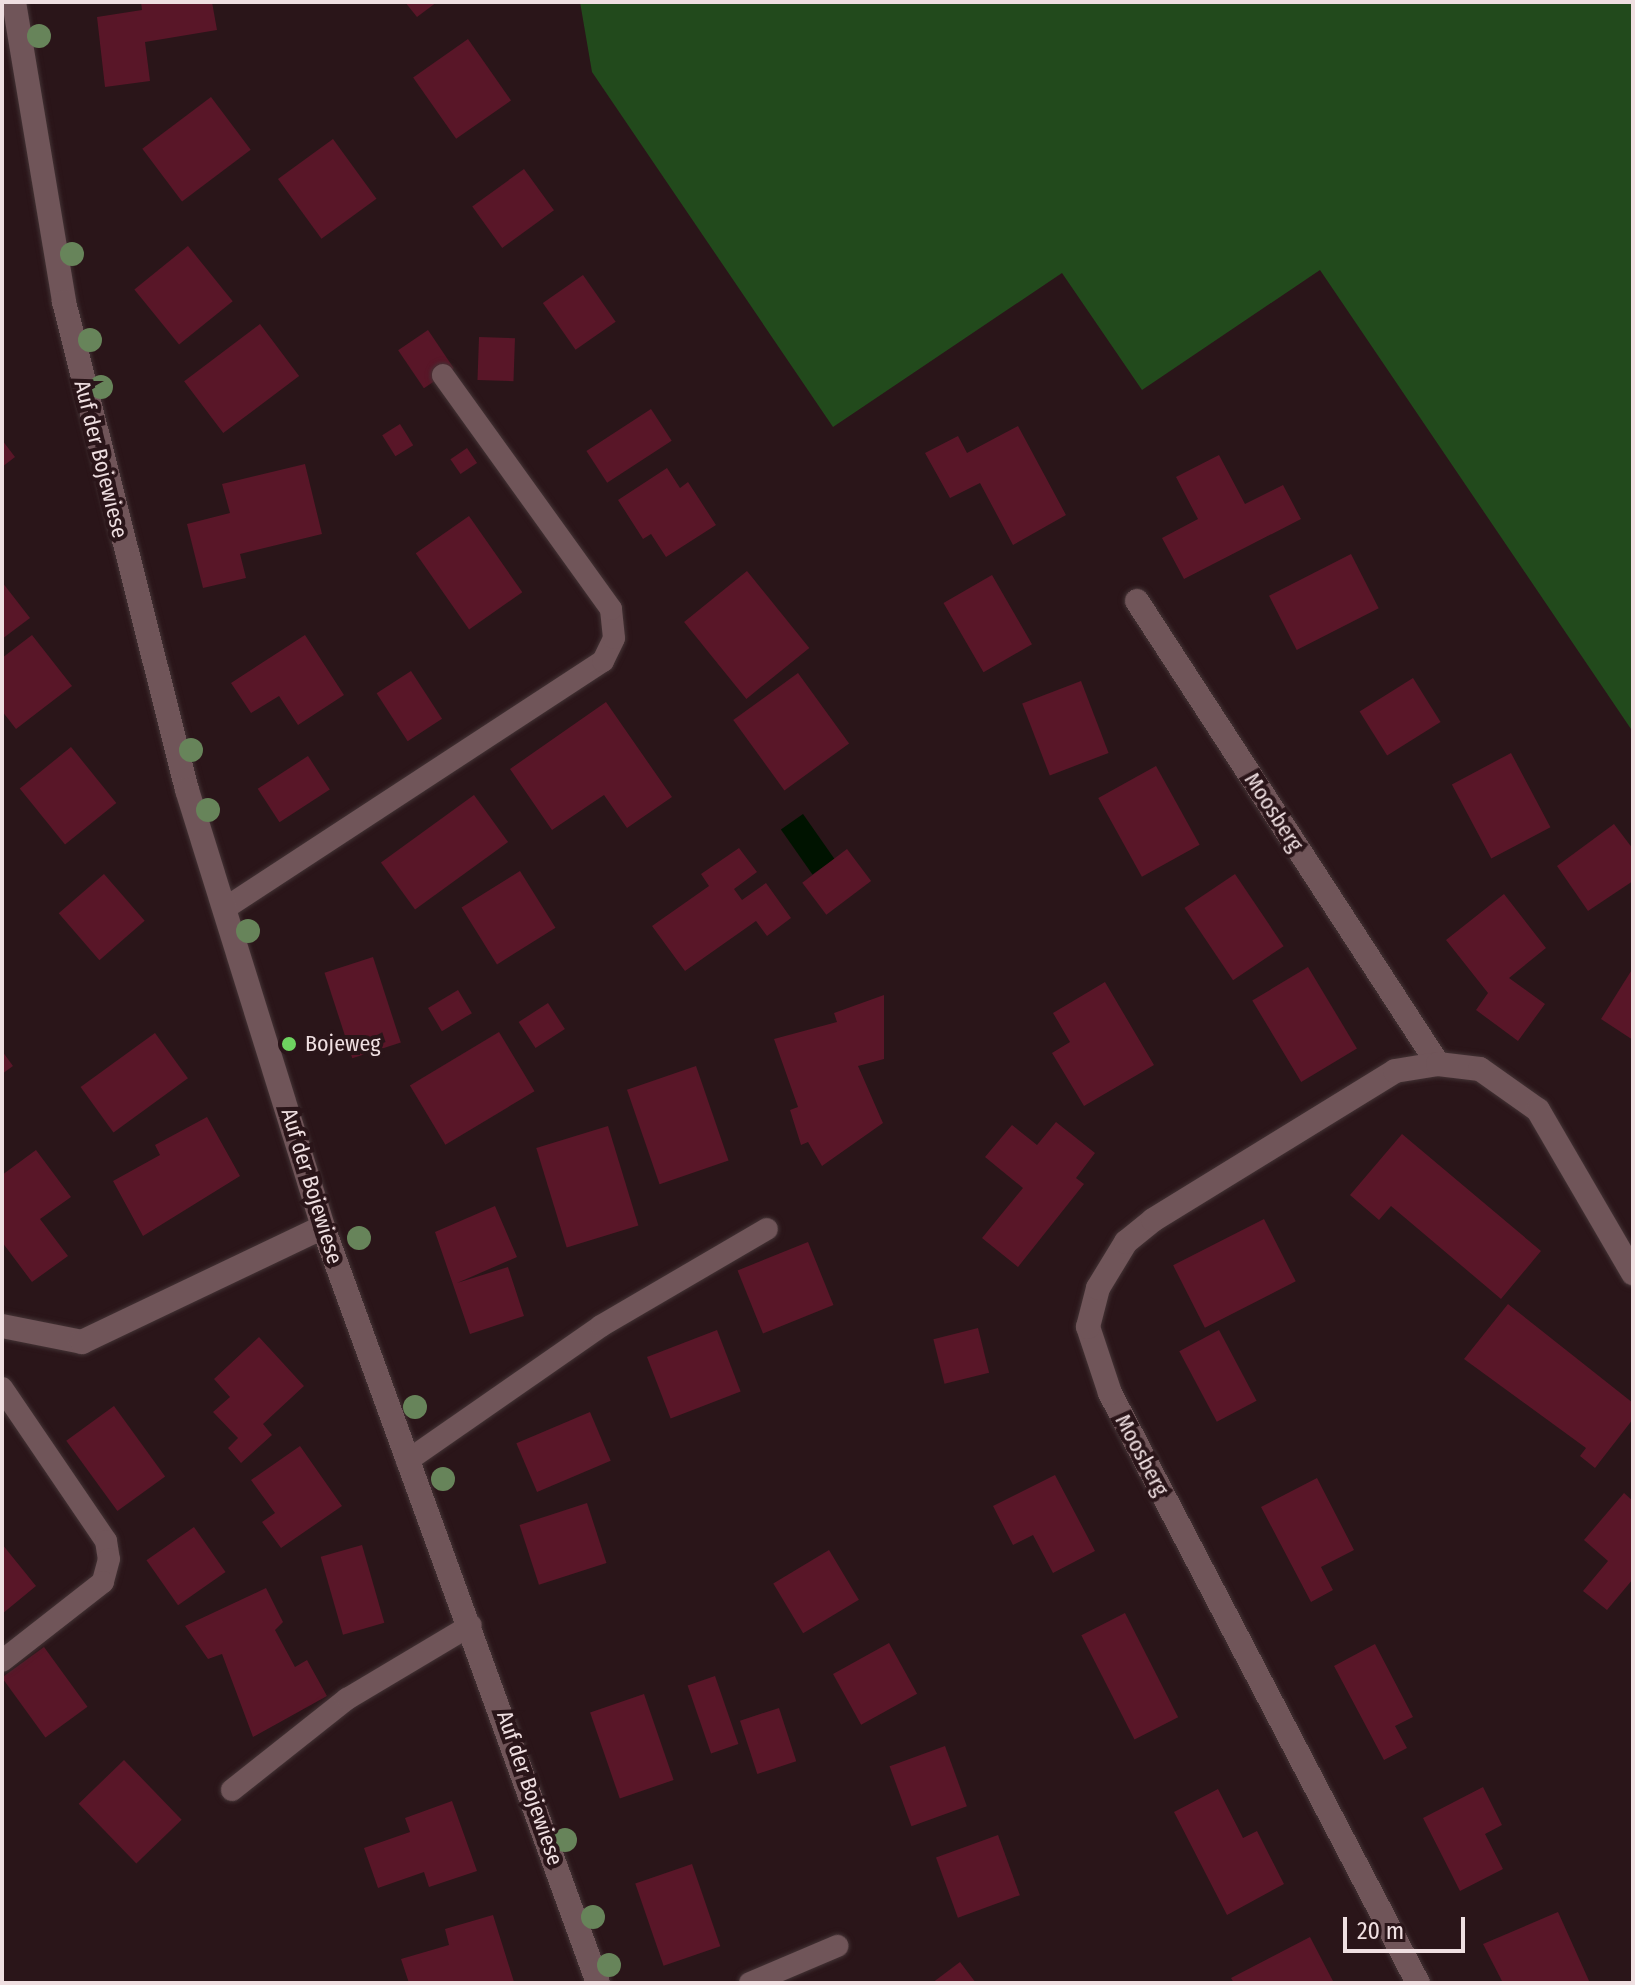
<!DOCTYPE html>
<html>
<head>
<meta charset="utf-8">
<style>
  body { margin:0 }
  #map { position:relative; width:1635px; height:1985px; overflow:hidden; background:#2a1519; font-family:"Fira Sans Condensed",sans-serif }
  div>[style] { position:absolute }
  .green>* { inset:0; background:#224a1c }
  .water>* { inset:0; background:#001300; transform-origin:0 0 }
  .building>* { inset:0; background:#591628; transform-origin:0 0 }
  .roads { filter:drop-shadow(0 0 2px #433335) drop-shadow(0 0 2px #433335) }
  .lane>* { height:22px; margin:-11px; padding:0 11px; transform-origin:11px; border-radius:11px; background:#705559 }
  .street>* { height:24px; margin:-12px; padding:0 12px; transform-origin:12px; border-radius:12px; background:#705559 }
  .trees>* { width:24px; height:24px; margin:-12px; border-radius:50%; background:#67845a }
  .dots>* { width:22px; height:22px; translate:-50% -50%; box-sizing:border-box; border:4px solid #2a1519; border-radius:50% }
  span { translate:-50% -50%; white-space:nowrap; text-align:center; line-height:1.15; -webkit-text-stroke:8px #2a1519; paint-order:stroke }
  .street-label { font-size:22px; color:#efdfe1 }
  .poi-label { font-size:22px; color:#efdfe1 }
  .left { translate:0 -50%; text-align:left }
  .frame { position:absolute; inset:0; border:4px solid #efdfe1; pointer-events:none }
  .scale { position:absolute; left:1343px; top:1917px; width:122px; height:36px; box-sizing:border-box; border:4px solid #efdfe1; border-top:0; padding-left:10px; font-size:24px; line-height:28px; white-space:nowrap; color:#efdfe1; -webkit-text-stroke:6px #2a1519; paint-order:stroke }
</style>
</head>
<body>
<div id="map">
  <div class="green">
    <div style="clip-path:polygon(580px 2px,1633px 2px,1633px 732px,1320px 270px,1142px 390px,1062px 273px,833px 427px,592px 72px)"></div>
  </div>
  <div class="water">
    <div style="left:803px;top:814px;width:55px;height:27px;rotate:55deg"></div>
  </div>
  <div class="building">
    <div style="clip-path:polygon(141px 2px,212px 2px,217px 30px,145px 42px,150px 81px,105px 87px,97px 17px,142px 10px)"></div>
    <div style="clip-path:polygon(405px 2px,437px 2px,417px 17px)"></div>
    <div style="left:468px;top:39px;width:75px;height:67px;rotate:55deg"></div>
    <div style="left:211px;top:97px;width:66px;height:86px;rotate:53deg"></div>
    <div style="left:333px;top:139px;width:74px;height:68px;rotate:54deg"></div>
    <div style="left:524px;top:169px;width:51px;height:64px;rotate:54deg"></div>
    <div style="left:188px;top:246px;width:71px;height:69px;rotate:51deg"></div>
    <div style="left:583px;top:275px;width:57px;height:49px;rotate:55deg"></div>
    <div style="left:260px;top:324px;width:65px;height:95px;rotate:53deg"></div>
    <div style="left:428px;top:330px;width:46px;height:36px;rotate:56deg"></div>
    <div style="left:479px;top:337px;width:36px;height:43px;rotate:2deg"></div>
    <div style="left:651px;top:409px;width:38px;height:77px;rotate:57deg"></div>
    <div style="left:400px;top:424px;width:25px;height:21px;rotate:58deg"></div>
    <div style="clip-path:polygon(1018px 426px,1066px 515px,1013px 545px,980px 483px,950px 498px,925px 453px,958px 436px,967px 453px)"></div>
    <div style="clip-path:polygon(2px 440px,15px 457px,2px 467px)"></div>
    <div style="left:467px;top:448px;width:18px;height:20px;rotate:56deg"></div>
    <div style="clip-path:polygon(1219px 455px,1245px 504px,1283px 485px,1301px 519px,1184px 579px,1162px 538px,1198px 519px,1176px 477px)"></div>
    <div style="clip-path:polygon(305px 464px,322px 534px,240px 554px,246px 578px,203px 588px,187px 524px,230px 513px,222px 484px)"></div>
    <div style="clip-path:polygon(667px 468px,680px 488px,688px 482px,716px 525px,666px 557px,651px 534px,643px 539px,618px 500px)"></div>
    <div style="left:469px;top:516px;width:93px;height:65px;rotate:55deg"></div>
    <div style="left:1351px;top:554px;width:61px;height:92px;rotate:63deg"></div>
    <div style="left:747px;top:571px;width:99px;height:81px;rotate:51deg"></div>
    <div style="left:992px;top:575px;width:80px;height:56px;rotate:60deg"></div>
    <div style="clip-path:polygon(2px 582px,30px 618px,2px 639px)"></div>
    <div style="clip-path:polygon(32px 635px,72px 686px,16px 729px,2px 711px,2px 658px)"></div>
    <div style="clip-path:polygon(305px 635px,344px 695px,298px 725px,279px 696px,251px 713px,231px 683px)"></div>
    <div style="left:411px;top:671px;width:57px;height:41px;rotate:57deg"></div>
    <div style="left:798px;top:673px;width:87px;height:80px;rotate:54deg"></div>
    <div style="left:1413px;top:678px;width:52px;height:63px;rotate:58deg"></div>
    <div style="left:1081px;top:681px;width:77px;height:63px;rotate:69deg"></div>
    <div style="clip-path:polygon(606px 702px,672px 797px,627px 828px,604px 795px,552px 830px,510px 769px)"></div>
    <div style="left:71px;top:747px;width:72px;height:66px;rotate:51deg"></div>
    <div style="left:1511px;top:753px;width:84px;height:67px;rotate:62deg"></div>
    <div style="left:308px;top:756px;width:40px;height:60px;rotate:57deg"></div>
    <div style="left:1156px;top:766px;width:90px;height:66px;rotate:61deg"></div>
    <div style="left:474px;top:795px;width:58px;height:115px;rotate:54deg"></div>
    <div style="clip-path:polygon(1614px 824px,1633px 849px,1633px 881px,1588px 911px,1557px 866px)"></div>
    <div style="clip-path:polygon(739px 848px,757px 872px,734px 889px,742px 900px,766px 883px,791px 918px,767px 936px,756px 921px,685px 971px,652px 926px,709px 886px,701px 874px)"></div>
    <div style="left:847px;top:849px;width:40px;height:56px;rotate:53deg"></div>
    <div style="left:520px;top:871px;width:67px;height:69px;rotate:58deg"></div>
    <div style="left:104px;top:874px;width:62px;height:60px;rotate:49deg"></div>
    <div style="left:1235px;top:874px;width:87px;height:61px;rotate:56deg"></div>
    <div style="clip-path:polygon(1504px 894px,1546px 948px,1509px 978px,1545px 1004px,1518px 1041px,1476px 1010px,1488px 993px,1446px 940px)"></div>
    <div style="left:373px;top:957px;width:90px;height:51px;rotate:72deg"></div>
    <div style="left:1308px;top:967px;width:95px;height:65px;rotate:59deg"></div>
    <div style="clip-path:polygon(1633px 968px,1633px 1040px,1601px 1019px)"></div>
    <div style="clip-path:polygon(1105px 982px,1154px 1065px,1084px 1106px,1052px 1053px,1070px 1042px,1053px 1013px)"></div>
    <div style="left:458px;top:990px;width:27px;height:35px;rotate:59deg"></div>
    <div style="clip-path:polygon(884px 995px,884px 1059px,858px 1066px,883px 1123px,822px 1166px,808px 1142px,801px 1145px,790px 1110px,798px 1107px,774px 1039px,837px 1022px,834px 1013px)"></div>
    <div style="left:548px;top:1003px;width:31px;height:35px;rotate:57deg"></div>
    <div style="left:499px;top:1032px;width:69px;height:104px;rotate:59deg"></div>
    <div style="left:155px;top:1033px;width:56px;height:92px;rotate:54deg"></div>
    <div style="clip-path:polygon(2px 1051px,13px 1066px,2px 1074px)"></div>
    <div style="left:696px;top:1066px;width:100px;height:73px;rotate:71deg"></div>
    <div style="clip-path:polygon(207px 1117px,240px 1176px,143px 1236px,113px 1181px,160px 1155px,155px 1145px)"></div>
    <div style="clip-path:polygon(1056px 1122px,1095px 1153px,1076px 1178px,1084px 1184px,1018px 1267px,982px 1238px,1023px 1188px,985px 1157px,1012px 1125px,1037px 1145px)"></div>
    <div style="left:608px;top:1126px;width:104px;height:75px;rotate:73deg"></div>
    <div style="clip-path:polygon(1402px 1134px,1541px 1251px,1501px 1299px,1391px 1206px,1379px 1220px,1350px 1195px)"></div>
    <div style="clip-path:polygon(36px 1150px,71px 1197px,40px 1219px,68px 1256px,32px 1282px,2px 1242px,2px 1175px)"></div>
    <div style="clip-path:polygon(495px 1206px,517px 1257px,457px 1283px,508px 1267px,524px 1316px,470px 1334px,435px 1232px)"></div>
    <div style="left:1264px;top:1219px;width:70px;height:102px;rotate:63deg"></div>
    <div style="left:808px;top:1242px;width:68px;height:76px;rotate:68deg"></div>
    <div style="clip-path:polygon(1508px 1304px,1633px 1403px,1633px 1419px,1595px 1468px,1580px 1456px,1586px 1448px,1464px 1359px)"></div>
    <div style="left:978px;top:1328px;width:46px;height:46px;rotate:76deg"></div>
    <div style="left:717px;top:1330px;width:66px;height:75px;rotate:69deg"></div>
    <div style="left:1219px;top:1330px;width:80px;height:45px;rotate:62deg"></div>
    <div style="clip-path:polygon(259px 1337px,304px 1386px,263px 1424px,272px 1435px,241px 1463px,228px 1448px,238px 1438px,213px 1412px,230px 1397px,214px 1379px)"></div>
    <div style="left:114px;top:1406px;width:87px;height:59px;rotate:54deg"></div>
    <div style="left:590px;top:1412px;width:53px;height:80px;rotate:67deg"></div>
    <div style="clip-path:polygon(300px 1446px,342px 1506px,281px 1548px,262px 1522px,275px 1513px,251px 1480px)"></div>
    <div style="clip-path:polygon(1055px 1475px,1095px 1551px,1053px 1573px,1033px 1535px,1013px 1545px,993px 1506px)"></div>
    <div style="clip-path:polygon(1317px 1478px,1354px 1550px,1321px 1567px,1333px 1590px,1311px 1602px,1261px 1507px)"></div>
    <div style="clip-path:polygon(1624px 1493px,1633px 1501px,1633px 1579px,1607px 1610px,1583px 1591px,1608px 1561px,1584px 1540px)"></div>
    <div style="left:587px;top:1503px;width:63px;height:71px;rotate:72deg"></div>
    <div style="left:194px;top:1527px;width:55px;height:58px;rotate:55deg"></div>
    <div style="clip-path:polygon(2px 1544px,36px 1586px,2px 1614px)"></div>
    <div style="left:362px;top:1545px;width:81px;height:43px;rotate:74deg"></div>
    <div style="left:829px;top:1550px;width:58px;height:65px;rotate:59deg"></div>
    <div style="clip-path:polygon(266px 1588px,283px 1622px,275px 1630px,295px 1667px,307px 1660px,327px 1696px,253px 1737px,222px 1654px,208px 1659px,185px 1626px)"></div>
    <div style="left:1125px;top:1613px;width:117px;height:49px;rotate:63deg"></div>
    <div style="left:889px;top:1643px;width:58px;height:64px;rotate:61deg"></div>
    <div style="clip-path:polygon(1375px 1644px,1413px 1717px,1395px 1726px,1407px 1748px,1384px 1760px,1334px 1666px)"></div>
    <div style="left:44px;top:1647px;width:74px;height:52px;rotate:54deg"></div>
    <div style="left:715px;top:1676px;width:72px;height:29px;rotate:71deg"></div>
    <div style="left:644px;top:1694px;width:91px;height:57px;rotate:71deg"></div>
    <div style="left:779px;top:1708px;width:56px;height:41px;rotate:72deg"></div>
    <div style="left:945px;top:1746px;width:64px;height:59px;rotate:70deg"></div>
    <div style="left:124px;top:1760px;width:83px;height:63px;rotate:46deg"></div>
    <div style="clip-path:polygon(1483px 1787px,1502px 1825px,1485px 1834px,1503px 1869px,1460px 1891px,1423px 1818px)"></div>
    <div style="clip-path:polygon(1218px 1789px,1243px 1838px,1257px 1831px,1284px 1884px,1227px 1915px,1174px 1812px)"></div>
    <div style="clip-path:polygon(452px 1801px,477px 1871px,429px 1887px,424px 1872px,378px 1888px,364px 1848px,410px 1832px,405px 1818px)"></div>
    <div style="left:998px;top:1835px;width:64px;height:66px;rotate:70deg"></div>
    <div style="left:692px;top:1864px;width:87px;height:60px;rotate:71deg"></div>
    <div style="clip-path:polygon(1558px 1912px,1590px 1983px,1503px 1983px,1483px 1944px)"></div>
    <div style="clip-path:polygon(493px 1915px,514px 1982px,409px 1983px,401px 1959px,449px 1945px,445px 1929px)"></div>
    <div style="clip-path:polygon(1310px 1937px,1334px 1983px,1234px 1983px,1231px 1978px)"></div>
    <div style="clip-path:polygon(960px 1962px,976px 1983px,932px 1983px)"></div>
  </div>
  <div class="roads">
    <div class="lane">
      <div style="left:227px;top:907px;width:449px;rotate:-33.2deg"></div>
      <div style="left:603px;top:661px;width:25px;rotate:-64deg"></div>
      <div style="left:614px;top:638px;width:29px;rotate:-96deg"></div>
      <div style="left:611px;top:609px;width:288px;rotate:-125.7deg"></div>
      <div style="left:2px;top:1388px;width:185px;rotate:55.8deg"></div>
      <div style="left:106px;top:1541px;width:18px;rotate:81deg"></div>
      <div style="left:109px;top:1559px;width:24px;rotate:105deg"></div>
      <div style="left:103px;top:1582px;width:128px;rotate:142deg"></div>
      <div style="left:407px;top:1461px;width:236px;rotate:-34.8deg"></div>
      <div style="left:601px;top:1326px;width:192px;rotate:-30.3deg"></div>
      <div style="left:232px;top:1790px;width:147px;rotate:-38.4deg"></div>
      <div style="left:347px;top:1699px;width:144px;rotate:-30.8deg"></div>
      <div style="left:750px;top:1983px;width:95px;rotate:-23deg"></div>
    </div>
    <div class="street">
      <div style="left:14px;top:2px;width:304px;rotate:80.5deg"></div>
      <div style="left:64px;top:302px;width:503px;rotate:75.85deg"></div>
      <div style="left:187px;top:790px;width:458px;rotate:72.7deg"></div>
      <div style="left:323px;top:1227px;width:804px;rotate:70.01deg"></div>
      <div style="left:1137px;top:601px;width:552px;rotate:56.97deg"></div>
      <div style="left:2px;top:1326px;width:82px;rotate:11.3deg"></div>
      <div style="left:82px;top:1342px;width:267px;rotate:-25.5deg"></div>
      <div style="left:1418px;top:1983px;width:666px;rotate:-117.57deg"></div>
      <div style="left:1110px;top:1393px;width:70px;rotate:-108.4deg"></div>
      <div style="left:1088px;top:1327px;width:40px;rotate:-75.6deg"></div>
      <div style="left:1098px;top:1288px;width:54px;rotate:-58.7deg"></div>
      <div style="left:1126px;top:1242px;width:35px;rotate:-39deg"></div>
      <div style="left:1153px;top:1220px;width:284px;rotate:-31.6deg"></div>
      <div style="left:1395px;top:1071px;width:44px;rotate:-9.2deg"></div>
      <div style="left:1438px;top:1064px;width:42px;rotate:6.8deg"></div>
      <div style="left:1480px;top:1069px;width:71px;rotate:35.3deg"></div>
      <div style="left:1538px;top:1110px;width:189px;rotate:59.8deg"></div>
    </div>
  </div>
  <div class="trees">
    <div style="left:39px;top:36px"></div>
    <div style="left:72px;top:254px"></div>
    <div style="left:90px;top:340px"></div>
    <div style="left:101px;top:387px"></div>
    <div style="left:191px;top:750px"></div>
    <div style="left:208px;top:810px"></div>
    <div style="left:248px;top:931px"></div>
    <div style="left:359px;top:1238px"></div>
    <div style="left:415px;top:1407px"></div>
    <div style="left:443px;top:1479px"></div>
    <div style="left:565px;top:1840px"></div>
    <div style="left:593px;top:1917px"></div>
    <div style="left:609px;top:1965px"></div>
  </div>
  <div class="dots">
    <div style="left:289px;top:1044px;background:#6ed360"></div>
  </div>
  <div class="street-label">
    <span style="left:101px;top:459px;rotate:76deg">Auf der Bojewiese</span>
    <span style="left:1274px;top:812px;rotate:57deg">Moosberg</span>
    <span style="left:312px;top:1186px;rotate:73deg">Auf der Bojewiese</span>
    <span style="left:1142px;top:1455px;rotate:62deg">Moosberg</span>
    <span style="left:530px;top:1788px;rotate:71deg">Auf der Bojewiese</span>
  </div>
  <div class="poi-label">
    <span class="left" style="left:305px;top:1044px">Bojeweg</span>
  </div>
  <div class="frame"></div>
  <div class="scale">20 m</div>
</div>
</body>
</html>
